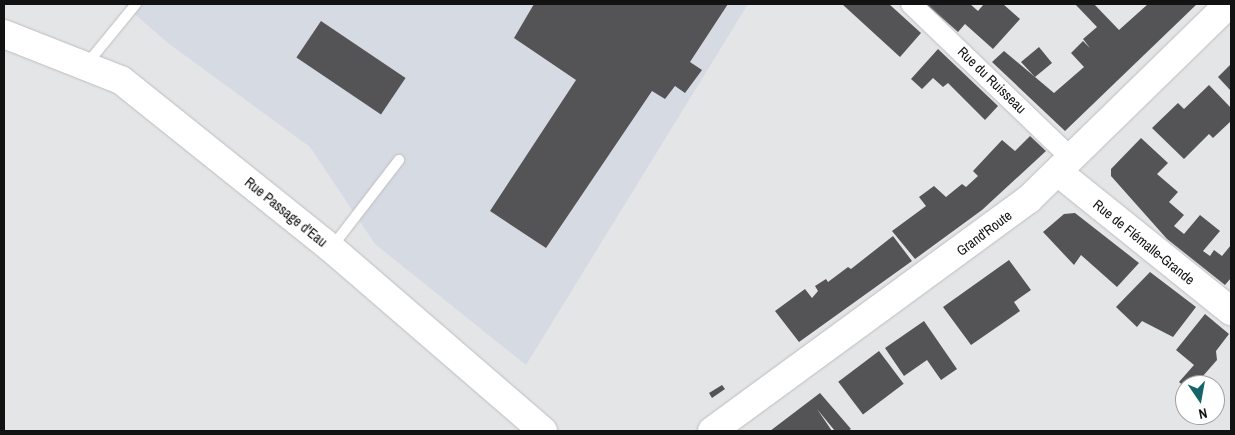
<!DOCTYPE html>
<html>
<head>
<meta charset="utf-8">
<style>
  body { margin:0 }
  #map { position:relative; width:1235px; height:435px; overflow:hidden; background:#e4e5e7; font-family:"Archivo Narrow",sans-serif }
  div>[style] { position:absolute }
  .built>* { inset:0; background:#d6dae3 }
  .building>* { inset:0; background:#545456; transform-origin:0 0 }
  .roads { filter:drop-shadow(0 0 1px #bdbdc0) drop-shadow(0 0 1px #bdbdc0) }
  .lane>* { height:10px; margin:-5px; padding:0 5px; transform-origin:5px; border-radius:5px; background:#fff }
  .street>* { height:20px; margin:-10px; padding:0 10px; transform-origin:10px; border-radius:10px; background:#fff }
  .secondary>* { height:28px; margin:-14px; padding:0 14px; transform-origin:14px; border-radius:14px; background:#fff }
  span { translate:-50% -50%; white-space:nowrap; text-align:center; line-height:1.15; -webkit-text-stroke:5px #fff; paint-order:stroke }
  .street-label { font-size:14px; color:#121213 }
  .frame { position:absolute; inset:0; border:5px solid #121213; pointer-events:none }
  .north { position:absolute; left:1175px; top:375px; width:50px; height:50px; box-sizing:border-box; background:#fff; border:1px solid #a0a0a1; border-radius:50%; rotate:168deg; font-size:14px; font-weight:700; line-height:20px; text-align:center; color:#121213 }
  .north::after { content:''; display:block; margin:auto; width:18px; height:22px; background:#156469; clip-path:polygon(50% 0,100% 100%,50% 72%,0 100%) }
</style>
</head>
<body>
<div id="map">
  <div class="built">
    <div style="clip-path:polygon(123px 4px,748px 4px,526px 365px,375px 244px,310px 147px,168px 43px)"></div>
  </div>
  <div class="building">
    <div style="clip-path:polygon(534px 4px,728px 4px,690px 62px,702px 70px,685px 93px,675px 86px,665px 99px,652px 91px,546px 248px,490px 211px,576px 80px,514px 38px)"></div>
    <div style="clip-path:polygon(842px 4px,889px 4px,921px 33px,900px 57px)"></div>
    <div style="clip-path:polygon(926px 4px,970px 4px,978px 11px,984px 4px,1003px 4px,1020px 19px,993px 49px,965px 24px,958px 32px)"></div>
    <div style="clip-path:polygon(1075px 4px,1094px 4px,1119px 30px,1148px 4px,1197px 4px,1065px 131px,992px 62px,1004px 51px,1035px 77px,1021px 62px,1039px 47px,1052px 63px,1035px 77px,1054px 93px,1084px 67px,1071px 53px,1083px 41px,1090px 48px,1083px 39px,1097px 27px)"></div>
    <div style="left:321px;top:21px;width:102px;height:44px;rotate:34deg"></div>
    <div style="clip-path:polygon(938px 49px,998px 106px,985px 120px,948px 83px,943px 87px,933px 78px,922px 89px,911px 79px)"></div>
    <div style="clip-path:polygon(1231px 64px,1231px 91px,1218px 77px)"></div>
    <div style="clip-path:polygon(1209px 85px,1231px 108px,1231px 121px,1213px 138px,1209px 134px,1184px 159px,1152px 128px,1178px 103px,1184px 109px)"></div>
    <div style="clip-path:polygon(1030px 136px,1046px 151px,982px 210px,915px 259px,892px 231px,926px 206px,919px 197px,934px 186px,946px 197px,962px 184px,966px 187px,978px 176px,973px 171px,1002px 140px,1015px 151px)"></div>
    <div style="clip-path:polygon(1141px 138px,1168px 163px,1157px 174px,1178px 192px,1169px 202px,1184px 215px,1174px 226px,1184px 234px,1200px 215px,1220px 231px,1203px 251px,1210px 256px,1214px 250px,1222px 256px,1231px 245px,1231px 278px,1225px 285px,1167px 239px,1111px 176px,1111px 169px)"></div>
    <div style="clip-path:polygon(1075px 213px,1139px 263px,1117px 287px,1081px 255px,1074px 265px,1043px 232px,1064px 214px)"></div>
    <div style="clip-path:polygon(893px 236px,912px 261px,799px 342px,775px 311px,805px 289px,812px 298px,818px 291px,815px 286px,826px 279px,828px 282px,848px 267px,851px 269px)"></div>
    <div style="clip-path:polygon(1009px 260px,1031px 290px,1014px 302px,1020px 311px,971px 345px,943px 307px)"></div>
    <div style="clip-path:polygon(1150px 272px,1196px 307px,1173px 337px,1142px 321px,1137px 327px,1116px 307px)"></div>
    <div style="clip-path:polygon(1205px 314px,1229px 334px,1216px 351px,1217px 360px,1195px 385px,1185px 387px,1179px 382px,1194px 365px,1176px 350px)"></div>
    <div style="clip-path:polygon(924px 321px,957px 369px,941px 380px,927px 360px,904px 376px,885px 348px)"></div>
    <div style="left:879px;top:351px;width:41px;height:51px;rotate:53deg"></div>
    <div style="clip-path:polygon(722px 385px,725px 389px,712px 398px,709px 393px)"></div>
    <div style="clip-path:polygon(820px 393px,851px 429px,848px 431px,835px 431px,817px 409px,832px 431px,770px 431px)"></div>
  </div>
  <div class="roads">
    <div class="lane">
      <div style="left:86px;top:65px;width:79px;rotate:-50.7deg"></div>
      <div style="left:332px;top:247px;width:110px;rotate:-52.4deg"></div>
    </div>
    <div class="street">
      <div style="left:911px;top:4px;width:223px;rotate:43.9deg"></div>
    </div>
    <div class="secondary">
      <div style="left:4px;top:34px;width:126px;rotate:21.5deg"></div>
      <div style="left:121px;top:80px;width:269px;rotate:38.7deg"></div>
      <div style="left:331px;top:248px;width:280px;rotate:40.8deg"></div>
      <div style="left:1058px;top:172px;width:222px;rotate:38.8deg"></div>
      <div style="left:712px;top:431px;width:393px;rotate:-36.2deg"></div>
      <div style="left:1029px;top:199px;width:279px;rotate:-44.3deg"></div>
    </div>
  </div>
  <div class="street-label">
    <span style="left:992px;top:80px;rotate:44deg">Rue du Ruisseau</span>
    <span style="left:286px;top:212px;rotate:39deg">Rue Passage d'Eau</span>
    <span style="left:984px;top:233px;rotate:-37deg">Grand'Route</span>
    <span style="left:1144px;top:242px;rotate:39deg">Rue de Flémalle-Grande</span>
  </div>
  <div class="frame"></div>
  <div class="north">N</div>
</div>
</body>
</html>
